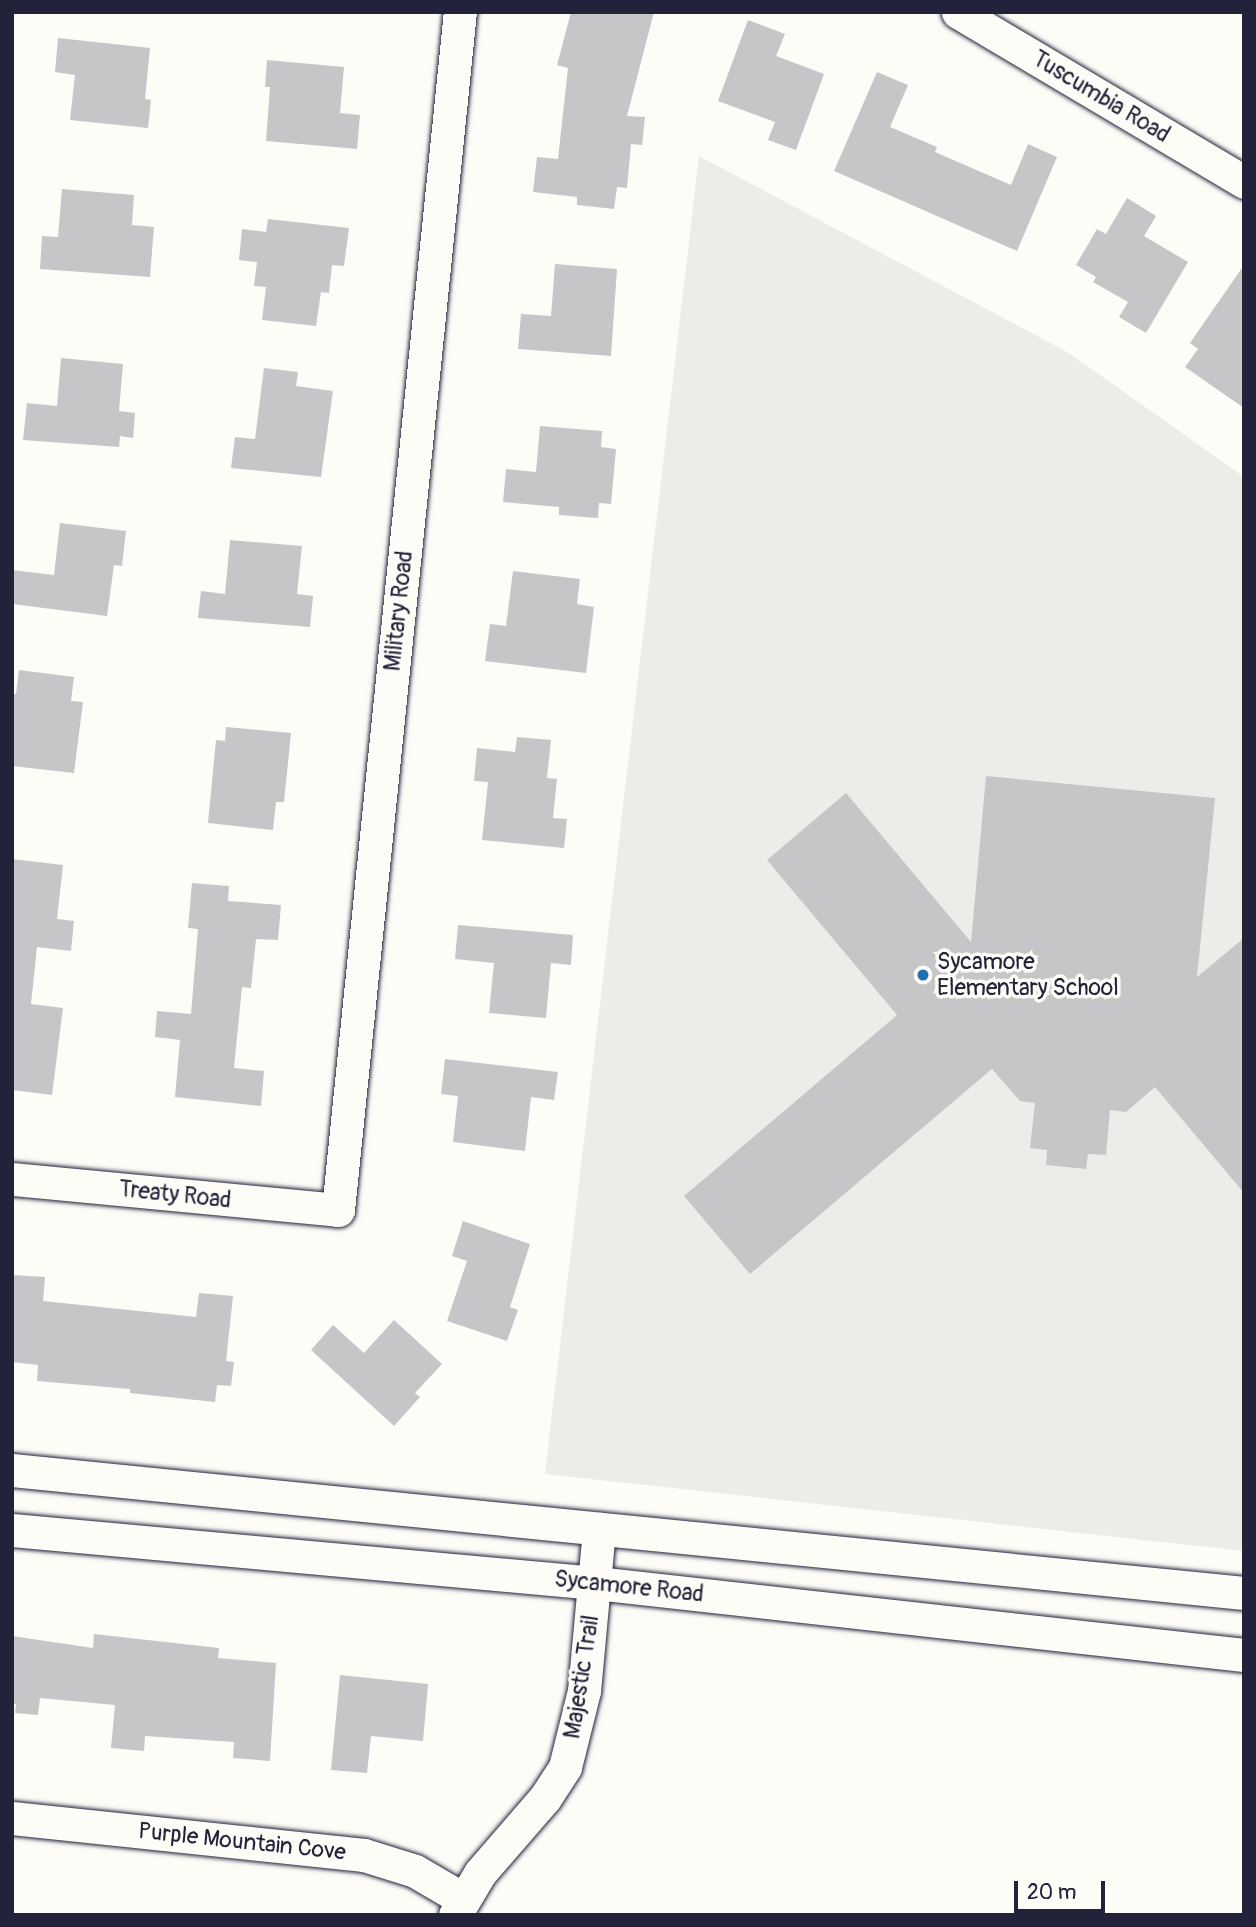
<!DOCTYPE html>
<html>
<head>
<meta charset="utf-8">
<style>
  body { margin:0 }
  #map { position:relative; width:1256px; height:1927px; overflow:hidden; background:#fdfcf7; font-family:Pangolin,sans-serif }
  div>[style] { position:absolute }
  .built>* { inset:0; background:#ecece9 }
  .building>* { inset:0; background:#c6c6c8 }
  .roads { filter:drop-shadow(0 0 2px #22223b) drop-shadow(0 0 2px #22223b) }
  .minor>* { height:33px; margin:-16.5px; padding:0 16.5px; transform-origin:16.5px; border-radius:16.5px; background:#fdfcf7 }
  .dots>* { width:19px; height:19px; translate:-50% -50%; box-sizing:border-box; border:4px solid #fdfcf7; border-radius:50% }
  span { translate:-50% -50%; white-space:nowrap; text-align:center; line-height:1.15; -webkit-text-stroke:7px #fdfcf7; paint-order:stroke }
  .street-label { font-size:23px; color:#22223b }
  .poi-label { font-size:23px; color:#22223b }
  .left { translate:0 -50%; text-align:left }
  .frame { position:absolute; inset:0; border:14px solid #22223b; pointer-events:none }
  .scale { position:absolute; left:1014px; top:1881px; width:91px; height:32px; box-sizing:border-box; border:4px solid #22223b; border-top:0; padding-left:9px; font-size:21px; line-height:24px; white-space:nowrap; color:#22223b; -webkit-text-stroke:5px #fdfcf7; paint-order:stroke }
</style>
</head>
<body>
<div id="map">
  <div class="built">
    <div style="clip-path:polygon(699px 156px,1069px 353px,1244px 477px,1244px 1551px,545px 1474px)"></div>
  </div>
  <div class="building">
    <div style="clip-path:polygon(571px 12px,654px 12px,627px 116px,645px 117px,642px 145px,631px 144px,627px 188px,617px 187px,614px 209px,577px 205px,577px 197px,533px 192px,537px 157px,558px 159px,568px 68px,557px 65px)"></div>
    <div style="clip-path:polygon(748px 20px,785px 34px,776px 56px,824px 74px,796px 150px,768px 140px,775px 122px,718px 101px)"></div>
    <div style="clip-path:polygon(58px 38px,150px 48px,145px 99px,151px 100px,148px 128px,70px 120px,75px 75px,55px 72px)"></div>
    <div style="clip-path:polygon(267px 60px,344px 67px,340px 113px,360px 115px,357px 149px,266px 141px,270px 87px,265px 87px)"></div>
    <div style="clip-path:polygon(877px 72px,908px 85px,890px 127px,937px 147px,935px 152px,1011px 185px,1028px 144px,1057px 157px,1017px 251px,834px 171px)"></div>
    <div style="clip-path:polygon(62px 189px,134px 195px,132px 225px,154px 227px,150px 277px,40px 269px,42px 236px,58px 237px)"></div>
    <div style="clip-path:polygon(1127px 198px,1156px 216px,1144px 236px,1188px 262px,1146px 333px,1119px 317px,1128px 302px,1093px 282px,1096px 277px,1076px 265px,1097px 229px,1106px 234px)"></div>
    <div style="clip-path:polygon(268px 219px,349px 228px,344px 266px,332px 265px,329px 293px,321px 292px,316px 326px,262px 320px,266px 287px,254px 286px,257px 262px,239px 260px,242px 229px,266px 232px)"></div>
    <div style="clip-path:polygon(555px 264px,617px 269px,611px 356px,518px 349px,521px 314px,551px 316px)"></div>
    <div style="clip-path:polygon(1244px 265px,1244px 408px,1185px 367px,1198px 349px,1190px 343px)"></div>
    <div style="clip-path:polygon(61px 358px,123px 364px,119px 411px,135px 413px,133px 438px,120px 436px,119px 447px,23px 440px,27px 403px,57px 406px)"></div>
    <div style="clip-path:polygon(264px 368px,298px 372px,296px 386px,333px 391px,321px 477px,231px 468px,235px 437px,255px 439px)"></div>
    <div style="clip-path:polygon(540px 426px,602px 431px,601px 447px,616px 449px,611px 504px,599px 503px,598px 518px,559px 515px,559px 507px,503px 502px,506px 469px,536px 472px)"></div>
    <div style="clip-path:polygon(60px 523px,126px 531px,122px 566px,114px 565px,107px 616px,12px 604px,12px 570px,54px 575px)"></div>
    <div style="clip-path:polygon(230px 540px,302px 546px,297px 594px,313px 596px,310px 627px,198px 618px,201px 591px,225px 594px)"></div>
    <div style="clip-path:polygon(513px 571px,580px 579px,577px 604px,594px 607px,586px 673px,485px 661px,490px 624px,506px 626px)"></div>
    <div style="clip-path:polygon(19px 670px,74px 677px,71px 701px,83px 702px,74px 773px,12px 766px,12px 694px,16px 694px)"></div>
    <div style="clip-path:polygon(226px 727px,291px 733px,284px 802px,276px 802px,273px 830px,208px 823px,216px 740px,225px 741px)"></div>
    <div style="clip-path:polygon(517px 737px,551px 740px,547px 778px,557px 779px,553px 818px,567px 819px,564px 848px,482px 840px,488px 782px,474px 781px,477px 748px,515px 752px)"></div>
    <div style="clip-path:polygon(986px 776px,1215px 798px,1197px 977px,1244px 938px,1244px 1193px,1155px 1087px,1126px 1112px,1110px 1110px,1106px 1155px,1088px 1154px,1086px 1169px,1046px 1165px,1047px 1150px,1030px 1148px,1035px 1103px,1020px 1101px,992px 1069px,750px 1274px,684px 1196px,897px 1015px,767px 860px,846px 793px,971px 942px)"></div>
    <div style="clip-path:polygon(12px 859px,63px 865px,57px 919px,74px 921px,71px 951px,37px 947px,31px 1004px,63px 1008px,52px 1095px,12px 1090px)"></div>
    <div style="clip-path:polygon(192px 883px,229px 886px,228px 901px,281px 905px,278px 940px,256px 939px,251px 988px,242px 987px,234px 1068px,264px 1071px,261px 1106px,175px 1097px,180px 1040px,155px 1037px,157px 1011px,191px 1014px,198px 929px,188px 928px)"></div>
    <div style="clip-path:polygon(458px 925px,573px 935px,571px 965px,551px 963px,546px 1018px,489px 1013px,494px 963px,455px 959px)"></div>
    <div style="clip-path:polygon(445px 1059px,558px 1072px,554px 1100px,531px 1097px,525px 1151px,453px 1142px,458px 1096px,441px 1094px)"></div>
    <div style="clip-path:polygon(463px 1221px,530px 1244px,510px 1307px,518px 1310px,507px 1341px,447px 1321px,467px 1261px,452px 1256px)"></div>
    <div style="clip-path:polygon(12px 1275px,45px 1277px,43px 1301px,196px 1317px,199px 1293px,233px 1296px,226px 1361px,234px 1362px,231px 1386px,217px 1385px,215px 1402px,130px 1393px,130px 1389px,37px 1381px,38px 1365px,12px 1362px)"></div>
    <div style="clip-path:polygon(394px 1320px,442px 1364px,415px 1393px,420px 1397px,394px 1426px,311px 1350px,333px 1325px,364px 1353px)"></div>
    <div style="clip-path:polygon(94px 1634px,219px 1648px,218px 1658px,276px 1663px,270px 1761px,233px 1758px,234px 1742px,145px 1736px,144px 1751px,111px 1748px,115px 1705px,40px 1698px,38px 1715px,15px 1713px,16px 1704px,12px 1703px,12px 1636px,93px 1648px)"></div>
    <div style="clip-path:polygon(340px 1675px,428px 1684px,423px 1741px,371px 1736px,367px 1773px,331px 1770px)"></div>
  </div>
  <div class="roads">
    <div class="minor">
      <div style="left:958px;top:12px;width:333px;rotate:30.7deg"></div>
      <div style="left:12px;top:1179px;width:327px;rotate:5.4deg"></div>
      <div style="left:338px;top:1210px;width:1204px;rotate:-84.19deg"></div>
      <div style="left:12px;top:1470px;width:1238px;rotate:5.7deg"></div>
      <div style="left:12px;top:1530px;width:586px;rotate:5.19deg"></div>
      <div style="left:596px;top:1583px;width:652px;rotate:6.34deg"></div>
      <div style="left:12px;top:1818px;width:354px;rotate:6deg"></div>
      <div style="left:364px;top:1855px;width:53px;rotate:17.4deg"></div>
      <div style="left:415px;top:1871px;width:56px;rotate:30.3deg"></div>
      <div style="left:455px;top:1915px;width:49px;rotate:-59.2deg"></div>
      <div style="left:480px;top:1873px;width:99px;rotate:-49.1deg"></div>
      <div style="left:545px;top:1798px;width:37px;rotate:-57deg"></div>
      <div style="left:565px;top:1767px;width:78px;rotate:-76deg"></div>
      <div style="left:584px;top:1691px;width:163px;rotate:-84.7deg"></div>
    </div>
  </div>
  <div class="dots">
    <div style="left:923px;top:975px;background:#1f6fb2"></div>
  </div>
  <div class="street-label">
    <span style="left:1101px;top:97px;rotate:31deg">Tuscumbia Road</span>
    <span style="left:399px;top:611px;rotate:-84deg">Military Road</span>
    <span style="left:175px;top:1195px;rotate:6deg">Treaty Road</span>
    <span style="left:629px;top:1587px;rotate:6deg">Sycamore Road</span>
    <span style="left:582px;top:1677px;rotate:-81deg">Majestic Trail</span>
    <span style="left:242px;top:1842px;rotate:6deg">Purple Mountain Cove</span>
  </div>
  <div class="poi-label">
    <span class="left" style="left:937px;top:975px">Sycamore<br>Elementary School</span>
  </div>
  <div class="frame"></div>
  <div class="scale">20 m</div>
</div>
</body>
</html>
